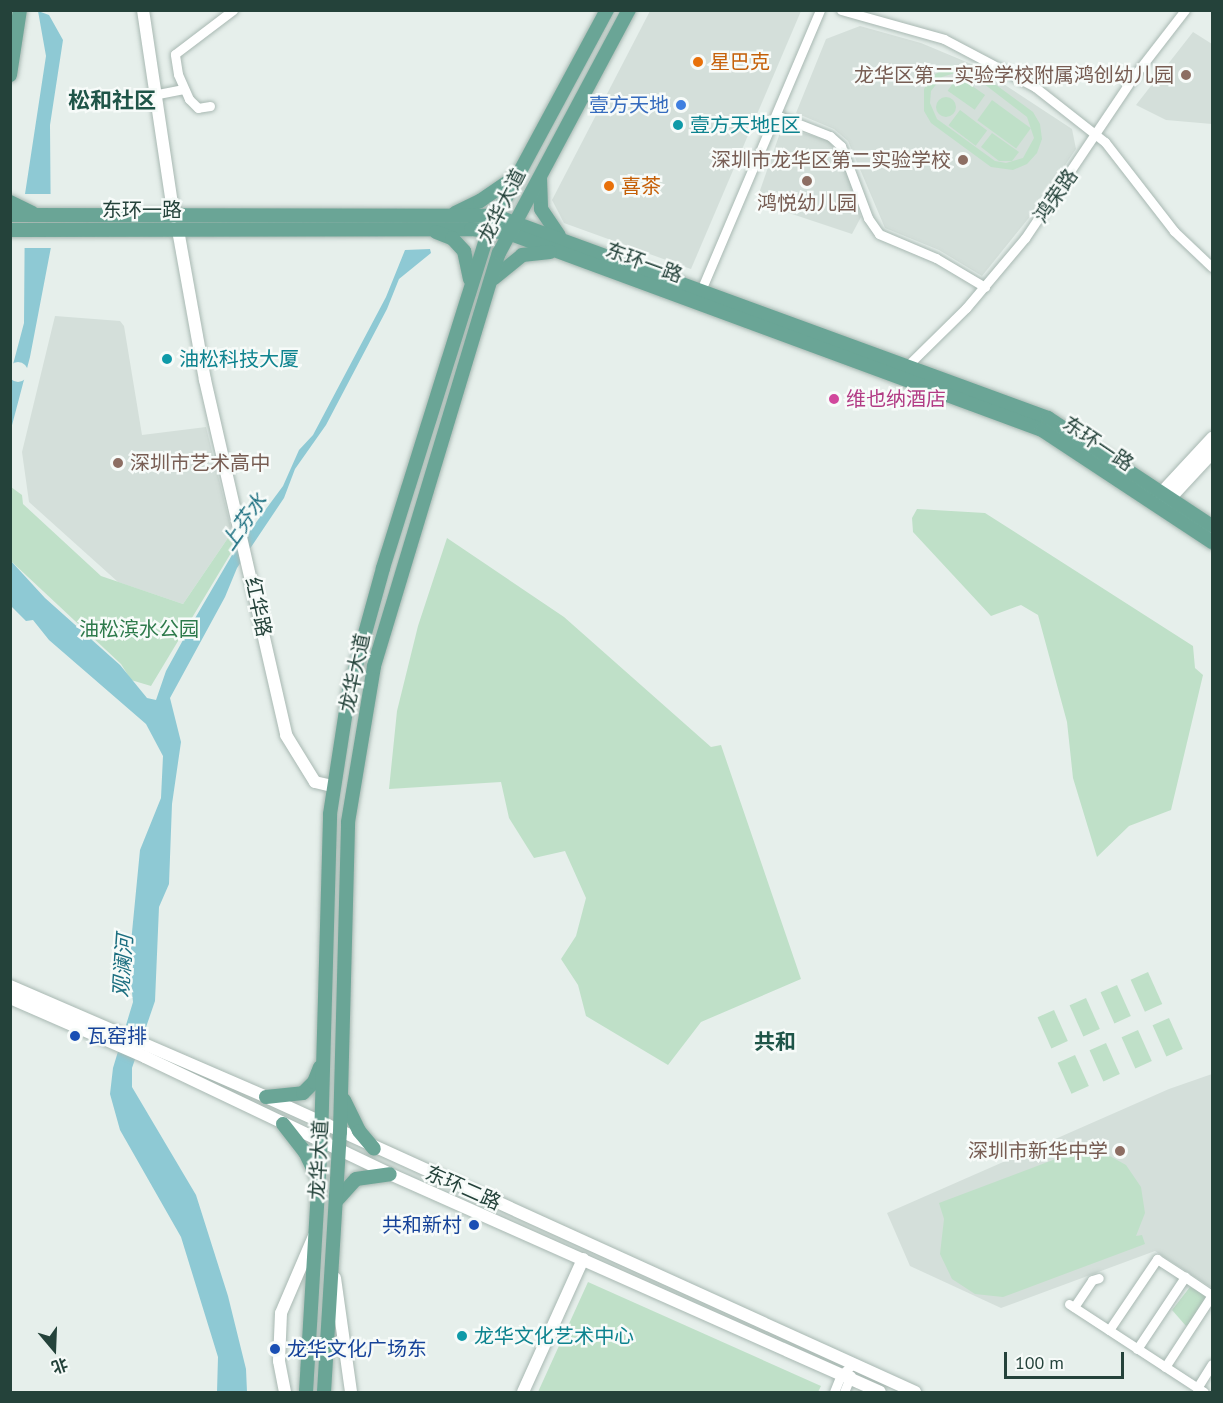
<!DOCTYPE html>
<html>
<head>
<meta charset="utf-8">
<style>
  body { margin:0 }
  #map { position:relative; width:1223px; height:1403px; overflow:hidden; background:#e6efeb; font-family:"PT Sans","Noto Sans SC",sans-serif }
  div>[style] { position:absolute }
  .built>* { inset:0; background:#d4dfda }
  .green>* { inset:0; background:#bfe0c8; transform-origin:0 0 }
  .round { border-radius:50% }
  .water>* { inset:0; background:#8ec9d4 }
  .pier>* { inset:0; background:#e6efeb; transform-origin:0 0 }
  .roads { filter:drop-shadow(0 0 2px #a8b8b2) drop-shadow(0 0 2px #a8b8b2) }
  .street>* { height:9px; margin:-4.5px; padding:0 4.5px; transform-origin:4.5px; border-radius:4.5px; background:#fff }
  .secondary>* { height:12px; margin:-6px; padding:0 6px; transform-origin:6px; border-radius:6px; background:#fff }
  .primary>* { height:14px; margin:-7px; padding:0 7px; transform-origin:7px; border-radius:7px; background:#6aa596 }
  .dots>* { width:16px; height:16px; translate:-50% -50%; box-sizing:border-box; border:3px solid #f7fbf9; border-radius:50% }
  span { translate:-50% -50%; white-space:nowrap; text-align:center; line-height:1.15; -webkit-text-stroke:5px #f7fbf9; paint-order:stroke }
  .food-label { font-size:20px; color:#c56008 }
  .left { translate:0 -50%; text-align:left }
  .education-label { font-size:20px; color:#785e54 }
  .right { translate:-100% -50%; text-align:right }
  .shop-label { font-size:20px; color:#366cbe }
  .culture-label { font-size:20px; color:#0d838f }
  .street-label { font-size:20px; color:#24423a }
  .hotel-label { font-size:20px; color:#b23c85 }
  .park-label { font-size:20px; color:#2d7a4b }
  .transit-label { font-size:20px; color:#164399 }
  .water-label { font-size:21px; color:#1c6f80; font-style:italic }
  .neighbourhood-label { font-size:21px; color:#1f5548; font-weight:700 }
  .quarter-label { font-size:22px; color:#1f5548; font-weight:700 }
  .frame { position:absolute; inset:0; border:12px solid #24423a; pointer-events:none }
  .north { position:absolute; left:24px; top:1319px; width:60px; height:60px; -webkit-text-stroke:4px #f7fbf9; paint-order:stroke; rotate:161deg; font-size:16px; font-weight:700; line-height:24px; text-align:center; color:#24423a }
  .north::after { content:''; display:block; margin:auto; width:21px; height:27px; background:#24423a; clip-path:polygon(50% 0,100% 100%,50% 72%,0 100%) }
  .scale { position:absolute; left:1004px; top:1352px; width:120px; height:27px; box-sizing:border-box; border:3px solid #24423a; border-top:0; padding-left:8px; font-size:18px; line-height:21px; white-space:nowrap; color:#24423a; -webkit-text-stroke:4px #f7fbf9; paint-order:stroke }
</style>
</head>
<body>
<div id="map">
  <div class="built">
    <div style="clip-path:polygon(650px 11px,801px 11px,691px 269px,564px 223px,552px 200px)"></div>
    <div style="clip-path:polygon(860px 26px,921px 43px,976px 66px,1072px 129px,1076px 149px,1032px 214px,982px 276px,939px 250px,885px 228px,848px 141px,834px 129px,796px 113px,826px 39px)"></div>
    <div style="clip-path:polygon(1193px 32px,1212px 44px,1212px 124px,1166px 120px,1136px 105px)"></div>
    <div style="clip-path:polygon(782px 127px,828px 140px,844px 160px,861px 217px,852px 234px,756px 202px)"></div>
    <div style="clip-path:polygon(55px 316px,120px 321px,124px 326px,142px 435px,206px 427px,232px 532px,183px 604px,118px 582px,29px 502px,22px 452px)"></div>
    <div style="clip-path:polygon(1212px 1074px,1212px 1288px,1155px 1251px,1001px 1308px,910px 1266px,887px 1213px,1169px 1089px)"></div>
  </div>
  <div class="green">
    <div style="clip-path:polygon(evenodd,951px 65px,973px 68px,1033px 112px,1040px 124px,1042px 139px,1037px 153px,1027px 164px,1013px 170px,991px 167px,931px 123px,924px 111px,924px 89px,932px 76px,951px 65px,958px 72px,975px 77px,1027px 117px,1034px 138px,1023px 158px,1006px 163px,995px 161px,937px 119px,930px 103px,931px 91px,942px 77px,958px 72px)"></div>
    <div style="left:958px;top:76px;width:33px;height:18px;rotate:35deg"></div>
    <div class="round" style="left:936px;top:97px;width:20px;height:20px"></div>
    <div style="left:992px;top:100px;width:48px;height:25px;rotate:36deg"></div>
    <div style="left:960px;top:110px;width:34px;height:19px;rotate:37deg"></div>
    <div style="clip-path:polygon(992px 133px,1019px 152px,1012px 161px,999px 161px,981px 147px)"></div>
    <div style="clip-path:polygon(11px 487px,22px 495px,23px 504px,101px 576px,183px 604px,232px 532px,237px 543px,151px 686px,131px 680px,121px 664px,12px 562px)"></div>
    <div style="clip-path:polygon(917px 509px,985px 513px,1193px 646px,1195px 668px,1203px 675px,1171px 810px,1129px 826px,1097px 857px,1073px 778px,1067px 722px,1038px 615px,1021px 605px,991px 616px,913px 532px,912px 518px)"></div>
    <div style="clip-path:polygon(447px 538px,564px 617px,711px 747px,721px 745px,801px 979px,701px 1022px,668px 1065px,586px 1016px,578px 985px,561px 959px,576px 936px,586px 898px,565px 851px,534px 858px,509px 818px,501px 782px,389px 789px,397px 711px,418px 626px)"></div>
    <div style="left:1148px;top:972px;width:35px;height:19px;rotate:66deg"></div>
    <div style="left:1117px;top:985px;width:34px;height:18px;rotate:66deg"></div>
    <div style="left:1086px;top:998px;width:34px;height:18px;rotate:66deg"></div>
    <div style="left:1054px;top:1010px;width:34px;height:18px;rotate:66deg"></div>
    <div style="left:1169px;top:1018px;width:34px;height:18px;rotate:66deg"></div>
    <div style="left:1138px;top:1030px;width:34px;height:18px;rotate:66deg"></div>
    <div style="left:1106px;top:1043px;width:34px;height:18px;rotate:66deg"></div>
    <div style="left:1075px;top:1055px;width:34px;height:19px;rotate:66deg"></div>
    <div style="clip-path:polygon(1103px 1141px,1108px 1155px,1126px 1165px,1141px 1187px,1145px 1213px,1136px 1236px,1142px 1235px,1145px 1244px,1003px 1297px,975px 1294px,952px 1279px,940px 1254px,944px 1219px,939px 1203px)"></div>
    <div style="clip-path:polygon(588px 1282px,821px 1386px,818px 1392px,538px 1392px)"></div>
    <div style="clip-path:polygon(1190px 1287px,1208px 1296px,1192px 1323px,1186px 1326px,1172px 1310px)"></div>
  </div>
  <div class="water">
    <div style="clip-path:polygon(38px 11px,49px 15px,63px 40px,50px 125px,51px 247px,30px 357px,11px 429px,11px 372px,24px 323px,25px 194px,46px 56px)"></div>
    <div style="clip-path:polygon(430px 249px,431px 253px,399px 279px,387px 309px,326px 425px,295px 469px,284px 498px,237px 568px,225px 597px,170px 698px,181px 742px,172px 804px,169px 884px,159px 907px,155px 1001px,132px 1068px,132px 1087px,196px 1195px,228px 1296px,246px 1369px,247px 1392px,217px 1392px,218px 1357px,181px 1237px,120px 1130px,110px 1094px,113px 1068px,133px 1002px,129px 963px,140px 850px,161px 798px,163px 756px,146px 724px,49px 640px,33px 620px,26px 621px,11px 606px,10px 560px,45px 598px,120px 665px,147px 698px,156px 700px,166px 671px,194px 620px,232px 555px,283px 486px,299px 450px,313px 435px,386px 297px,405px 250px)"></div>
  </div>
  <div class="pier">
    <div style="left:22px;top:194px;width:32px;height:54px"></div>
    <div class="round" style="left:8px;top:362px;width:20px;height:20px"></div>
  </div>
  <div class="roads">
    <div class="street">
      <div style="left:841px;top:10px;width:107px;rotate:15.7deg"></div>
      <div style="left:944px;top:39px;width:103px;rotate:27.8deg"></div>
      <div style="left:1035px;top:87px;width:89px;rotate:38.2deg"></div>
      <div style="left:1105px;top:142px;width:113px;rotate:52.2deg"></div>
      <div style="left:1174px;top:231px;width:52px;rotate:43.5deg"></div>
      <div style="left:158px;top:94px;width:26px;rotate:-11deg"></div>
      <div style="left:210px;top:106px;width:12px;rotate:171deg"></div>
      <div style="left:198px;top:108px;width:13px;rotate:-135deg"></div>
      <div style="left:189px;top:99px;width:27px;rotate:-114deg"></div>
      <div style="left:178px;top:74px;width:20px;rotate:-99deg"></div>
      <div style="left:175px;top:54px;width:73px;rotate:-37.2deg"></div>
      <div style="left:776px;top:115px;width:58px;rotate:21.3deg"></div>
      <div style="left:830px;top:136px;width:15px;rotate:42deg"></div>
      <div style="left:841px;top:146px;width:77px;rotate:69.4deg"></div>
      <div style="left:868px;top:218px;width:19px;rotate:55deg"></div>
      <div style="left:879px;top:234px;width:62px;rotate:22.8deg"></div>
      <div style="left:936px;top:258px;width:57px;rotate:30.6deg"></div>
      <div style="left:699px;top:295px;width:310px;rotate:-67deg"></div>
      <div style="left:907px;top:366px;width:83px;rotate:-44.5deg"></div>
      <div style="left:966px;top:308px;width:92px;rotate:-49.9deg"></div>
      <div style="left:1025px;top:238px;width:195px;rotate:-56.1deg"></div>
      <div style="left:1134px;top:76px;width:83px;rotate:-52.3deg"></div>
      <div style="left:1069px;top:1304px;width:161px;rotate:33.1deg"></div>
      <div style="left:1074px;top:1307px;width:32px;rotate:-56deg"></div>
      <div style="left:1092px;top:1280px;width:7px;rotate:-16deg"></div>
      <div style="left:1109px;top:1330px;width:86px;rotate:-55.9deg"></div>
      <div style="left:1157px;top:1259px;width:33px;rotate:33deg"></div>
      <div style="left:1185px;top:1277px;width:32px;rotate:34deg"></div>
      <div style="left:1212px;top:1295px;width:86px;rotate:123.1deg"></div>
      <div style="left:1137px;top:1349px;width:87px;rotate:-56.3deg"></div>
      <div style="left:1197px;top:1388px;width:28px;rotate:-58deg"></div>
      <div style="left:834px;top:1392px;width:18px;rotate:-68deg"></div>
      <div style="left:841px;top:1375px;width:16px;rotate:-43deg"></div>
      <div style="left:844px;top:1392px;width:18px;rotate:-68deg"></div>
    </div>
    <div class="secondary">
      <div style="left:143px;top:10px;width:209px;rotate:81.5deg"></div>
      <div style="left:178px;top:230px;width:152px;rotate:79.8deg"></div>
      <div style="left:205px;top:380px;width:364px;rotate:77.1deg"></div>
      <div style="left:286px;top:735px;width:55px;rotate:58.3deg"></div>
      <div style="left:315px;top:782px;width:18px;rotate:13deg"></div>
      <div style="left:1161px;top:501px;width:9px;rotate:-84deg"></div>
      <div style="left:1162px;top:492px;width:74px;rotate:-47.2deg"></div>
      <div style="left:1164px;top:505px;width:71px;rotate:-47.3deg"></div>
      <div style="left:10px;top:986px;width:279px;rotate:23.4deg"></div>
      <div style="left:266px;top:1097px;width:713px;rotate:24.44deg"></div>
      <div style="left:10px;top:998px;width:147px;rotate:23.6deg"></div>
      <div style="left:145px;top:1057px;width:272px;rotate:25.5deg"></div>
      <div style="left:390px;top:1174px;width:536px;rotate:23.98deg"></div>
      <div style="left:335px;top:1278px;width:115px;rotate:82deg"></div>
      <div style="left:285px;top:1392px;width:32px;rotate:-101deg"></div>
      <div style="left:279px;top:1361px;width:48px;rotate:-87.6deg"></div>
      <div style="left:281px;top:1313px;width:84px;rotate:-66.8deg"></div>
      <div style="left:523px;top:1392px;width:146px;rotate:-65.7deg"></div>
    </div>
    <div class="primary">
      <div style="left:10px;top:75px;width:66px;rotate:-81.3deg"></div>
      <div style="left:540px;top:178px;width:31px;rotate:88deg"></div>
      <div style="left:541px;top:209px;width:32px;rotate:56deg"></div>
      <div style="left:10px;top:202px;width:25px;rotate:26deg"></div>
      <div style="left:455px;top:213px;width:28px;rotate:-26deg"></div>
      <div style="left:480px;top:201px;width:42px;rotate:-34.4deg"></div>
      <div style="left:10px;top:215px;width:486px;rotate:0.1deg"></div>
      <div style="left:496px;top:216px;width:588px;rotate:20.1deg"></div>
      <div style="left:1048px;top:418px;width:196px;rotate:33.4deg"></div>
      <div style="left:10px;top:230px;width:461px;rotate:-0.1deg"></div>
      <div style="left:471px;top:229px;width:37px;rotate:6deg"></div>
      <div style="left:508px;top:233px;width:569px;rotate:20.25deg"></div>
      <div style="left:1042px;top:430px;width:204px;rotate:33.4deg"></div>
      <div style="left:436px;top:232px;width:17px;rotate:21deg"></div>
      <div style="left:452px;top:238px;width:18px;rotate:47deg"></div>
      <div style="left:464px;top:251px;width:29px;rotate:78deg"></div>
      <div style="left:494px;top:278px;width:36px;rotate:-39deg"></div>
      <div style="left:522px;top:255px;width:28px;rotate:-6deg"></div>
      <div style="left:266px;top:1097px;width:37px;rotate:-6deg"></div>
      <div style="left:303px;top:1093px;width:16px;rotate:-45deg"></div>
      <div style="left:314px;top:1082px;width:16px;rotate:-68deg"></div>
      <div style="left:344px;top:1100px;width:34px;rotate:64deg"></div>
      <div style="left:359px;top:1131px;width:23px;rotate:50deg"></div>
      <div style="left:283px;top:1124px;width:36px;rotate:52deg"></div>
      <div style="left:305px;top:1152px;width:28px;rotate:64deg"></div>
      <div style="left:337px;top:1200px;width:28px;rotate:-48deg"></div>
      <div style="left:356px;top:1179px;width:34px;rotate:-8deg"></div>
      <div style="left:306px;top:1392px;width:251px;rotate:-86.6deg"></div>
      <div style="left:321px;top:1141px;width:327px;rotate:-88.4deg"></div>
      <div style="left:330px;top:814px;width:124px;rotate:-81.2deg"></div>
      <div style="left:349px;top:691px;width:128px;rotate:-74.5deg"></div>
      <div style="left:383px;top:568px;width:355px;rotate:-72.6deg"></div>
      <div style="left:489px;top:229px;width:249px;rotate:-61.7deg"></div>
      <div style="left:324px;top:1392px;width:260px;rotate:-86.5deg"></div>
      <div style="left:340px;top:1132px;width:310px;rotate:-88.5deg"></div>
      <div style="left:348px;top:822px;width:158px;rotate:-80.5deg"></div>
      <div style="left:374px;top:666px;width:432px;rotate:-73.2deg"></div>
      <div style="left:499px;top:253px;width:276px;rotate:-61.9deg"></div>
    </div>
  </div>
  <div class="dots">
    <div style="left:698px;top:62px;background:#e8710a"></div>
    <div style="left:1186px;top:75px;background:#8d6e63"></div>
    <div style="left:681px;top:105px;background:#3f7fe0"></div>
    <div style="left:678px;top:125px;background:#0f9aa8"></div>
    <div style="left:963px;top:160px;background:#8d6e63"></div>
    <div style="left:807px;top:181px;background:#8d6e63"></div>
    <div style="left:609px;top:186px;background:#e8710a"></div>
    <div style="left:167px;top:359px;background:#0f9aa8"></div>
    <div style="left:834px;top:399px;background:#d1479c"></div>
    <div style="left:118px;top:463px;background:#8d6e63"></div>
    <div style="left:75px;top:1036px;background:#1a4fb4"></div>
    <div style="left:1120px;top:1151px;background:#8d6e63"></div>
    <div style="left:474px;top:1225px;background:#1a4fb4"></div>
    <div style="left:462px;top:1336px;background:#0f9aa8"></div>
    <div style="left:275px;top:1349px;background:#1a4fb4"></div>
  </div>
  <div class="food-label">
    <span class="left" style="left:710px;top:62px">星巴克</span>
    <span class="left" style="left:621px;top:186px">喜茶</span>
  </div>
  <div class="education-label">
    <span class="right" style="left:1174px;top:75px">龙华区第二实验学校附属鸿创幼儿园</span>
    <span class="right" style="left:951px;top:160px">深圳市龙华区第二实验学校</span>
    <span style="left:807px;top:203px">鸿悦幼儿园</span>
    <span class="left" style="left:130px;top:463px">深圳市艺术高中</span>
    <span class="right" style="left:1108px;top:1151px">深圳市新华中学</span>
  </div>
  <div class="shop-label">
    <span class="right" style="left:669px;top:105px">壹方天地</span>
  </div>
  <div class="culture-label">
    <span class="left" style="left:690px;top:125px">壹方天地E区</span>
    <span class="left" style="left:179px;top:359px">油松科技大厦</span>
    <span class="left" style="left:474px;top:1336px">龙华文化艺术中心</span>
  </div>
  <div class="street-label">
    <span style="left:1056px;top:196px;rotate:-55deg">鸿荣路</span>
    <span style="left:502px;top:206px;rotate:-63deg">龙华大道</span>
    <span style="left:142px;top:210px">东环一路</span>
    <span style="left:644px;top:263px;rotate:20deg">东环一路</span>
    <span style="left:1098px;top:444px;rotate:34deg">东环一路</span>
    <span style="left:258px;top:607px;rotate:78deg">红华路</span>
    <span style="left:355px;top:673px;rotate:-78deg">龙华大道</span>
    <span style="left:319px;top:1160px;rotate:-87deg">龙华大道</span>
    <span style="left:463px;top:1188px;rotate:24deg">东环二路</span>
  </div>
  <div class="hotel-label">
    <span class="left" style="left:846px;top:399px">维也纳酒店</span>
  </div>
  <div class="park-label">
    <span style="left:139px;top:629px">油松滨水公园</span>
  </div>
  <div class="transit-label">
    <span class="left" style="left:87px;top:1036px">瓦窑排</span>
    <span class="right" style="left:462px;top:1225px">共和新村</span>
    <span class="left" style="left:287px;top:1349px">龙华文化广场东</span>
  </div>
  <div class="water-label">
    <span style="left:244px;top:522px;rotate:-55deg">上芬水</span>
    <span style="left:123px;top:966px;rotate:-86deg">观澜河</span>
  </div>
  <div class="neighbourhood-label">
    <span style="left:775px;top:1042px">共和</span>
  </div>
  <div class="quarter-label">
    <span style="left:112px;top:101px">松和社区</span>
  </div>
  <div class="frame"></div>
  <div class="north">北</div>
  <div class="scale">100 m</div>
</div>
</body>
</html>
